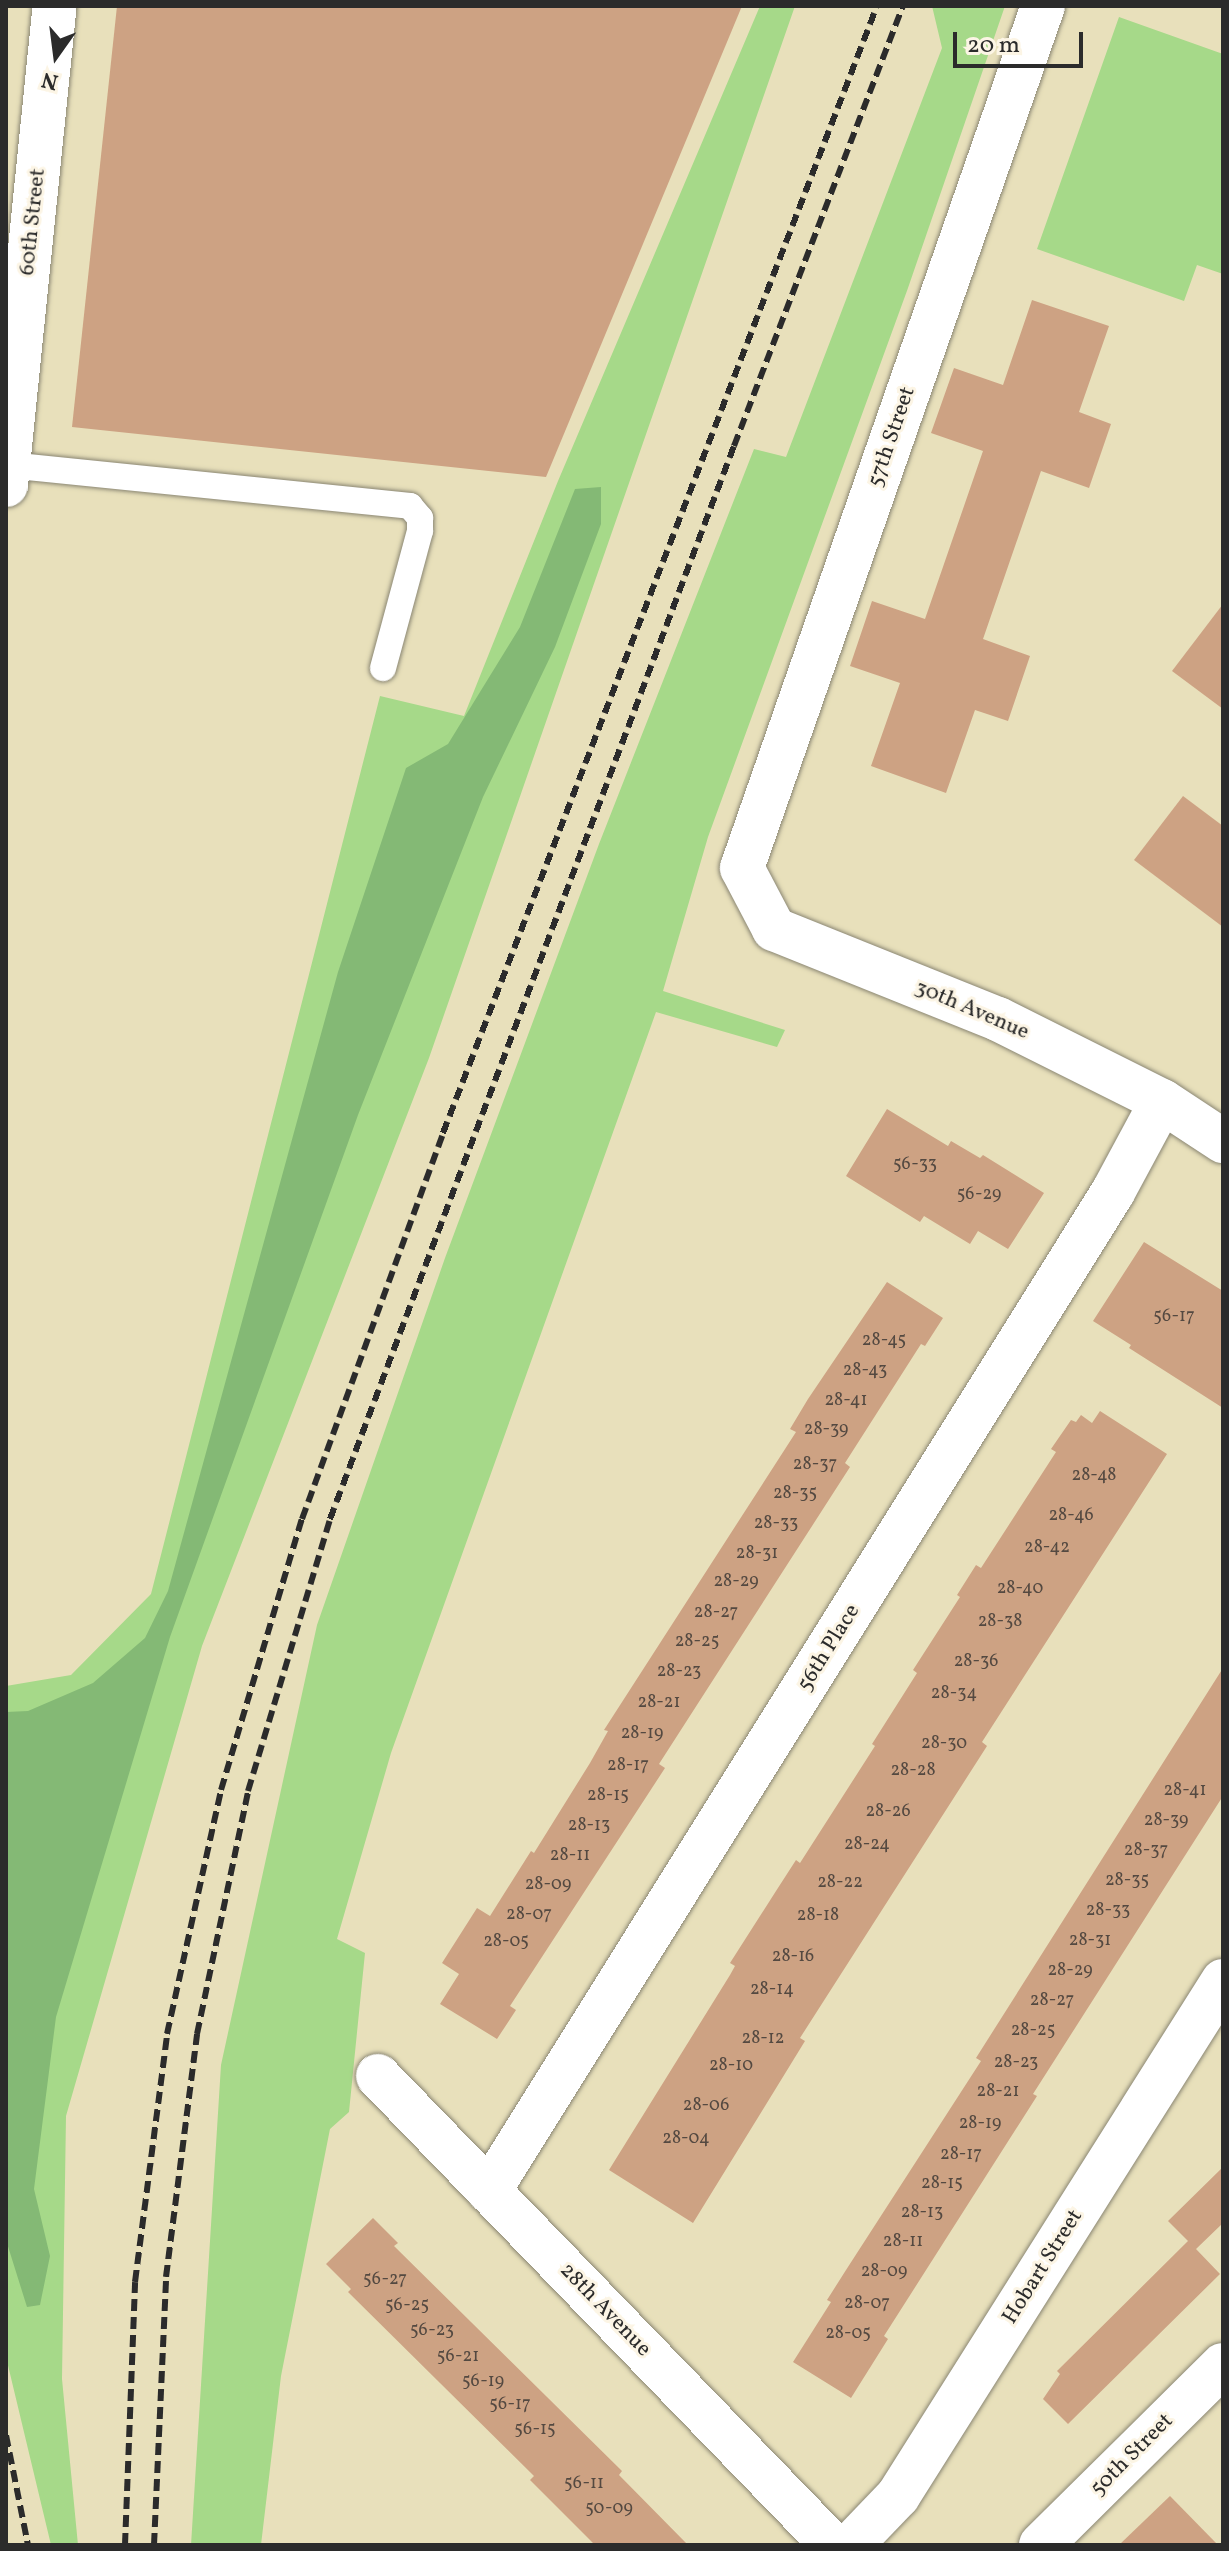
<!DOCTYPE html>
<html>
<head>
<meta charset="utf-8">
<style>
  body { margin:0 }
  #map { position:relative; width:1229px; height:2551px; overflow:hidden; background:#e8e0bb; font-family:Vollkorn,serif }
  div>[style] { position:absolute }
  .green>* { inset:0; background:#a6d989 }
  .forest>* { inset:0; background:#84b975 }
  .building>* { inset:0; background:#cda283 }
  .roads { filter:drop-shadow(0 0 2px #8a8673) drop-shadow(0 0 2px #8a8673) }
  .lane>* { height:26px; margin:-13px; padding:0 13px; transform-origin:13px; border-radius:13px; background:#fff }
  .street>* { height:44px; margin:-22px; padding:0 22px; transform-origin:22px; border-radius:22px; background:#fff }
  .rail>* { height:6px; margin-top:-3px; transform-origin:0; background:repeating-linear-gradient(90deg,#2b2b2b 0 12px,transparent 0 18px) }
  span { translate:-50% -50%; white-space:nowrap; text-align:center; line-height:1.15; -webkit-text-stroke:6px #fcf5e5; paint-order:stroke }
  .number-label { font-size:18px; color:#544941 }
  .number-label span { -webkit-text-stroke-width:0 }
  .street-label { font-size:22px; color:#2b2b2b }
  .frame { position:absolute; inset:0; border:8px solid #2b2b2b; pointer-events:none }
  .north { position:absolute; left:16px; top:16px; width:80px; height:80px; -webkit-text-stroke:6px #fcf5e5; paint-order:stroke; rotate:194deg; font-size:22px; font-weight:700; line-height:32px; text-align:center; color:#2b2b2b }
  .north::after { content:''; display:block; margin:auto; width:28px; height:36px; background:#2b2b2b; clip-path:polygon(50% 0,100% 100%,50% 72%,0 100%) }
  .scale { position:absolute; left:953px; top:32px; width:130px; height:36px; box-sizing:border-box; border:4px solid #2b2b2b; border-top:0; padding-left:10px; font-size:24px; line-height:28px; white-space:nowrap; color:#2b2b2b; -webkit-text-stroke:6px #fcf5e5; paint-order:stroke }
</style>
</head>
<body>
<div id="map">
  <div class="green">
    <div style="clip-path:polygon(760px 6px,795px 6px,429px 1058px,202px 1646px,66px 2116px,62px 2379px,78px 2545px,51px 2545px,6px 2357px,6px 1686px,71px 1675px,151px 1594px,380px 696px,464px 716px,558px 481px)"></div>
    <div style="clip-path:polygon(932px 6px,1005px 6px,908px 288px,708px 837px,663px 991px,785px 1030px,777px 1047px,656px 1012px,391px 1753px,337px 1939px,365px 1953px,349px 2112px,330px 2129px,281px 2376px,261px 2545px,191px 2545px,221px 2065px,317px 1625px,445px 1258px,599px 844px,754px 449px,786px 457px,942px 48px)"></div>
    <div style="clip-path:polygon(1119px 17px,1223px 54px,1223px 274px,1197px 265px,1184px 301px,1037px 249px)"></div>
  </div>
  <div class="forest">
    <div style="clip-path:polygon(601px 487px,601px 524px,555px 647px,483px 797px,358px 1115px,170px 1637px,56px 2017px,34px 2189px,50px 2256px,40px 2305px,27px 2307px,6px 2240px,6px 1712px,28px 1711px,93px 1683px,145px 1638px,168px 1591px,338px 972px,406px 768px,448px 744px,520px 627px,575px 489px)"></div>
  </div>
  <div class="building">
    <div style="clip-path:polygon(117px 6px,742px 6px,546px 477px,72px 427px)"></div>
    <div style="clip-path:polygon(1032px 300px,1109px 326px,1079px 412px,1111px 424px,1089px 488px,1041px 471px,983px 639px,1030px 656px,1008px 721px,975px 710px,946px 793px,871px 766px,900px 683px,850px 666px,872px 601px,925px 619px,983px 451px,931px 433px,954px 368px,1003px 385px)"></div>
    <div style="clip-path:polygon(1223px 604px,1223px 709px,1172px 671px)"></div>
    <div style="clip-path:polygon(1183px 796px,1223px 826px,1223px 927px,1134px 860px)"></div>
    <div style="clip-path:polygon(887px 1109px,948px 1146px,951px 1141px,980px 1158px,983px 1155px,1044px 1193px,1008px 1249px,978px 1231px,970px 1244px,924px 1216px,920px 1222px,846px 1176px)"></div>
    <div style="clip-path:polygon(1144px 1242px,1223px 1291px,1223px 1408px,1129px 1348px,1131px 1345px,1093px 1321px)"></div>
    <div style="clip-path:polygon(887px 1282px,943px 1318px,925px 1346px,921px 1344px,845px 1463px,850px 1467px,659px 1764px,665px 1768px,510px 2006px,516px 2010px,497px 2039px,440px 2004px,459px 1974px,442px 1963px,477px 1908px,490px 1916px,531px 1851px,534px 1853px,590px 1763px,608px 1731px,604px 1730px,796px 1432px,790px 1429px,808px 1399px)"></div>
    <div style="clip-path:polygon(1100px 1411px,1167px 1454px,982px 1742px,987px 1746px,800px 2038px,805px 2041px,693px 2223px,609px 2170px,730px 1975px,735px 1966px,730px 1963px,776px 1891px,796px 1860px,800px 1863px,875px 1746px,872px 1744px,917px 1673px,913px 1670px,960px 1597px,957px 1595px,976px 1565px,981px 1568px,1056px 1452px,1051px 1449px,1071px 1420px,1076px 1422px,1081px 1415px,1092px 1423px)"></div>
    <div style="clip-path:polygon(1223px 1668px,1223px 1796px,1033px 2094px,1037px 2096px,884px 2336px,888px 2339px,851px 2398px,793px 2362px,831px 2302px,827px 2300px,846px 2270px,981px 2061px,976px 2058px)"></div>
    <div style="clip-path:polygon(1223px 2167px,1223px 2223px,1196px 2249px,1220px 2274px,1068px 2424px,1043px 2399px,1060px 2374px,1057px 2371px,1188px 2241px,1168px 2221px)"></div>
    <div style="clip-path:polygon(373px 2218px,398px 2243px,394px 2246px,622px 2471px,619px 2475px,688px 2545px,595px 2545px,530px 2480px,534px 2476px,348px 2292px,351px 2289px,326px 2264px)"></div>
    <div style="clip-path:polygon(1170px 2496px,1218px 2545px,1119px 2545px)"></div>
  </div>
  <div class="roads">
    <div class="lane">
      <div style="left:8px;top:465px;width:404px;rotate:5.8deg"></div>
      <div style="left:410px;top:506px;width:16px;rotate:50deg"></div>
      <div style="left:420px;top:518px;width:13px;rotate:90deg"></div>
      <div style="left:420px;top:531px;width:142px;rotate:105.1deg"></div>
    </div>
    <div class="street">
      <div style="left:1043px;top:6px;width:913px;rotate:109.25deg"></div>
      <div style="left:742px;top:868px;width:69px;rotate:62.3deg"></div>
      <div style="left:774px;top:929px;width:241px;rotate:21.9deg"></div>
      <div style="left:998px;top:1019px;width:183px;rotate:26.6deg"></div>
      <div style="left:1162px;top:1101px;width:73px;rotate:33.3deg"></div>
      <div style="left:6px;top:485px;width:481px;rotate:-84.2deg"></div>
      <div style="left:378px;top:2076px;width:653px;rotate:45.93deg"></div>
      <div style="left:489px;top:2191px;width:1178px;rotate:-58.01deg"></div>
      <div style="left:1113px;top:1192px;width:103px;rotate:-61.7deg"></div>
      <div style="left:851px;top:2545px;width:68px;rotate:-46.2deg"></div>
      <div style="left:898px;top:2496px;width:609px;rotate:-57.75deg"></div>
      <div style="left:1041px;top:2545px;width:256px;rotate:-44.7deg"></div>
    </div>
  </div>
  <div class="rail">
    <div style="left:6px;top:2435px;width:112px;rotate:78.7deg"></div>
    <div style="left:125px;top:2545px;width:263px;rotate:-87.8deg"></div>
    <div style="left:135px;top:2282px;width:250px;rotate:-82.6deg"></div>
    <div style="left:167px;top:2034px;width:250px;rotate:-77.5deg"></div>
    <div style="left:221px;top:1790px;width:283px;rotate:-73.4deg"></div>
    <div style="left:302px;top:1519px;width:411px;rotate:-69.9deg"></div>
    <div style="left:443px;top:1133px;width:1208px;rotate:-68.94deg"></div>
    <div style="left:154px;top:2545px;width:268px;rotate:-87.4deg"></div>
    <div style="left:166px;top:2277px;width:245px;rotate:-82.7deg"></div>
    <div style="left:197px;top:2034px;width:248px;rotate:-78.1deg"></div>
    <div style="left:248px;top:1791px;width:284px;rotate:-73.2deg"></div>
    <div style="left:330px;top:1519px;width:1147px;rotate:-69.37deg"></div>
    <div style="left:734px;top:446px;width:471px;rotate:-69deg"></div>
  </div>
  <div class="number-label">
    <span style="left:915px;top:1165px">56-33</span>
    <span style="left:979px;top:1195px">56-29</span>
    <span style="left:1174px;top:1317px">56-17</span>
    <span style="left:884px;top:1341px">28-45</span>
    <span style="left:865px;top:1371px">28-43</span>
    <span style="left:846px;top:1401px">28-41</span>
    <span style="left:826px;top:1430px">28-39</span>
    <span style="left:815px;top:1465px">28-37</span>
    <span style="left:1094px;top:1476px">28-48</span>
    <span style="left:795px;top:1494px">28-35</span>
    <span style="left:1071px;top:1516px">28-46</span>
    <span style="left:776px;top:1524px">28-33</span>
    <span style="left:1047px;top:1548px">28-42</span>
    <span style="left:757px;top:1554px">28-31</span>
    <span style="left:736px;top:1582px">28-29</span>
    <span style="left:1020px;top:1589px">28-40</span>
    <span style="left:716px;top:1613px">28-27</span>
    <span style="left:1000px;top:1622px">28-38</span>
    <span style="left:697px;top:1642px">28-25</span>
    <span style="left:976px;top:1662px">28-36</span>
    <span style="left:679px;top:1672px">28-23</span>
    <span style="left:954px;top:1694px">28-34</span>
    <span style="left:659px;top:1703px">28-21</span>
    <span style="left:642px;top:1734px">28-19</span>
    <span style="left:944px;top:1744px">28-30</span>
    <span style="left:628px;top:1766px">28-17</span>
    <span style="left:913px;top:1771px">28-28</span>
    <span style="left:1185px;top:1791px">28-41</span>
    <span style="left:608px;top:1796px">28-15</span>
    <span style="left:888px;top:1812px">28-26</span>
    <span style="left:1166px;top:1821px">28-39</span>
    <span style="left:589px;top:1826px">28-13</span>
    <span style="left:867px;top:1845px">28-24</span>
    <span style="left:1146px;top:1851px">28-37</span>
    <span style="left:570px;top:1856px">28-11</span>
    <span style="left:1127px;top:1881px">28-35</span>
    <span style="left:840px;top:1883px">28-22</span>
    <span style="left:548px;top:1885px">28-09</span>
    <span style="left:1108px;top:1911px">28-33</span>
    <span style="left:529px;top:1915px">28-07</span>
    <span style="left:818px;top:1916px">28-18</span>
    <span style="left:1090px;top:1941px">28-31</span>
    <span style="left:506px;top:1942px">28-05</span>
    <span style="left:793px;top:1957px">28-16</span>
    <span style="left:1070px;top:1971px">28-29</span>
    <span style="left:772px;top:1990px">28-14</span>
    <span style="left:1052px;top:2001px">28-27</span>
    <span style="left:1033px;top:2031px">28-25</span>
    <span style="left:763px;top:2039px">28-12</span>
    <span style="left:1016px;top:2063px">28-23</span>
    <span style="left:731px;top:2066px">28-10</span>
    <span style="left:998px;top:2092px">28-21</span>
    <span style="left:706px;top:2106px">28-06</span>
    <span style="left:980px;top:2124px">28-19</span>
    <span style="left:686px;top:2139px">28-04</span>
    <span style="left:961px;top:2155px">28-17</span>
    <span style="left:942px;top:2184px">28-15</span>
    <span style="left:922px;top:2213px">28-13</span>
    <span style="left:903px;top:2242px">28-11</span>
    <span style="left:884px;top:2272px">28-09</span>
    <span style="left:385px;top:2280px">56-27</span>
    <span style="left:867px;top:2304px">28-07</span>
    <span style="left:407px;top:2306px">56-25</span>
    <span style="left:432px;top:2331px">56-23</span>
    <span style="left:848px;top:2334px">28-05</span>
    <span style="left:458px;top:2357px">56-21</span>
    <span style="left:483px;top:2382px">56-19</span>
    <span style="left:510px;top:2405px">56-17</span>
    <span style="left:535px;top:2430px">56-15</span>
    <span style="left:584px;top:2484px">56-11</span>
    <span style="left:609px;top:2509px">50-09</span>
  </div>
  <div class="street-label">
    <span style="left:33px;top:222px;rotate:-84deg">60th Street</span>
    <span style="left:892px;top:437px;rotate:-71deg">57th Street</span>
    <span style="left:972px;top:1010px;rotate:23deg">30th Avenue</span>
    <span style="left:829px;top:1648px;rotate:-58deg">56th Place</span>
    <span style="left:1043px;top:2267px;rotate:-58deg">Hobart Street</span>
    <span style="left:605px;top:2310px;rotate:46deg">28th Avenue</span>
    <span style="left:1132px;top:2455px;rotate:-45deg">50th Street</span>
  </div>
  <div class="frame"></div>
  <div class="north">N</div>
  <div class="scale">20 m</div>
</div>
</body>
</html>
